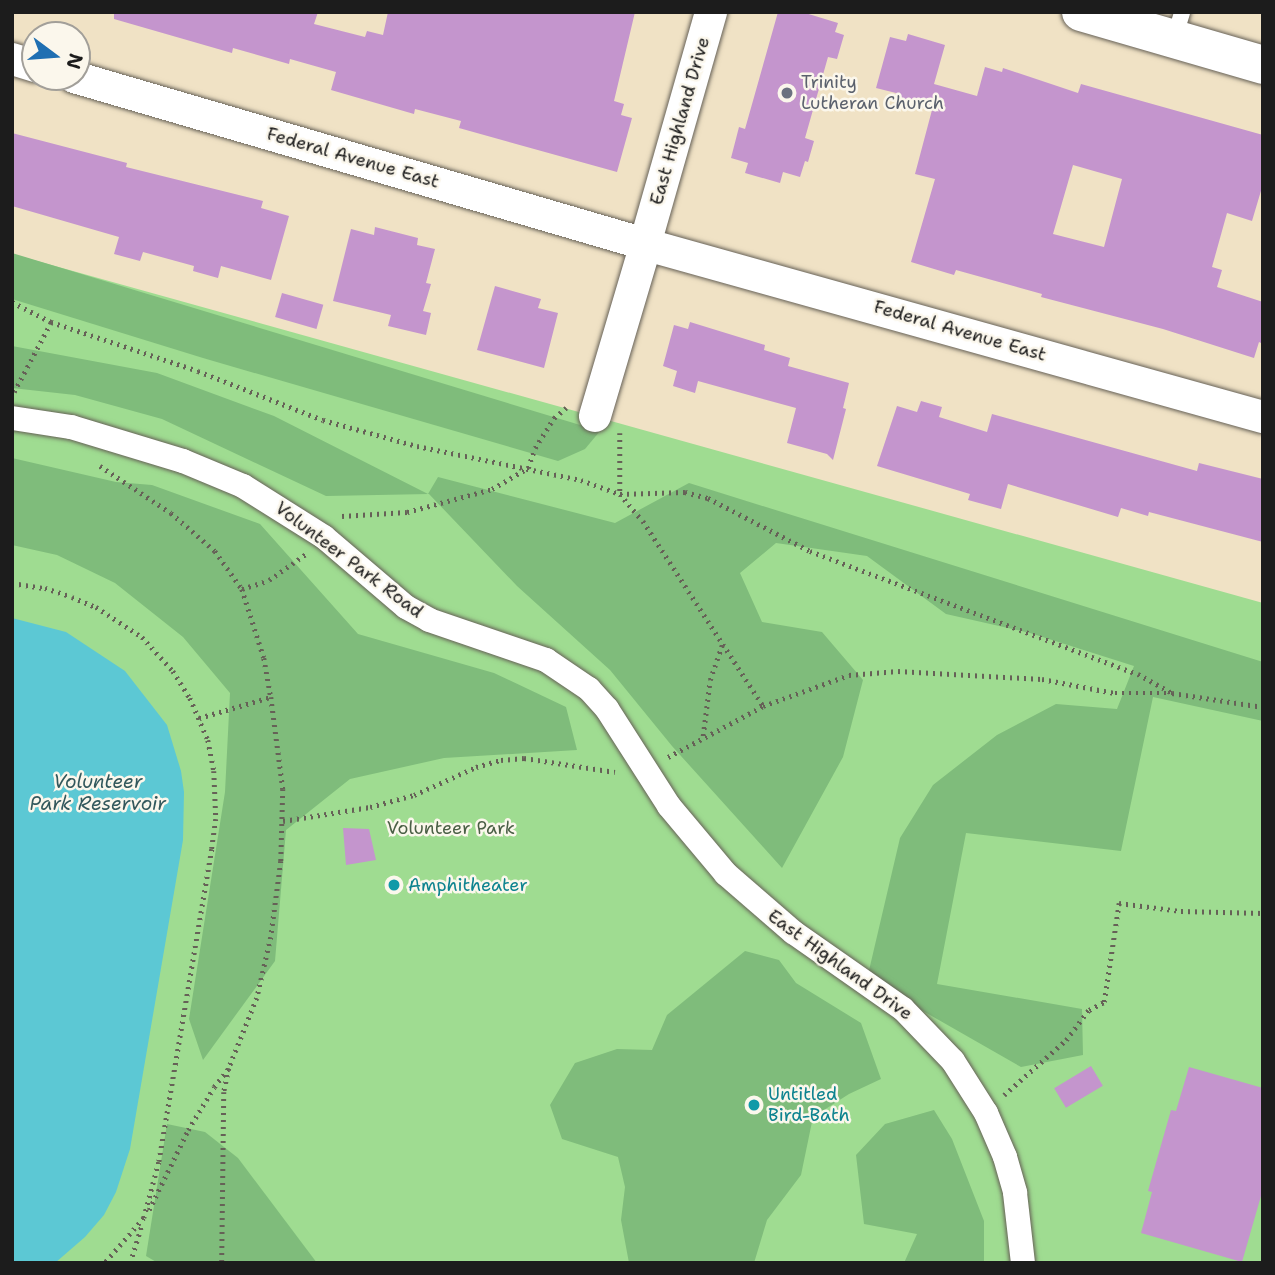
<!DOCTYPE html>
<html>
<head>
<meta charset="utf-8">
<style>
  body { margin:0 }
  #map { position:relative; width:1275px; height:1275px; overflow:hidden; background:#f0e2c5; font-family:"Shantell Sans",sans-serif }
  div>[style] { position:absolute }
  .green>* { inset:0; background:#9fdc91 }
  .forest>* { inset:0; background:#7fbc7b }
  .water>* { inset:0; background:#5cc8d4 }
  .building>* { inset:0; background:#c495cd; transform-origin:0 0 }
  .path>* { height:4.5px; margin-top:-2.25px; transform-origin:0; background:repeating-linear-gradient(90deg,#666157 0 2px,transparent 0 7px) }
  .roads { filter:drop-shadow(0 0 2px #666157) drop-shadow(0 0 2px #666157) }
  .service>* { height:16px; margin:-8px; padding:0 8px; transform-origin:8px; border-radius:8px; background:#fff }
  .pedestrian>* { height:24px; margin:-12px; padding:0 12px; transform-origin:12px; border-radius:12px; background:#fff }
  .minor>* { height:32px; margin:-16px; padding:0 16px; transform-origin:16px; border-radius:16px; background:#fff }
  .secondary>* { height:38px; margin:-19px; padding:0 19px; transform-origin:19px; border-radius:19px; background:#fff }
  .dots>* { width:19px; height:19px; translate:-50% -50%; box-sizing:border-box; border:4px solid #fbf7ec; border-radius:50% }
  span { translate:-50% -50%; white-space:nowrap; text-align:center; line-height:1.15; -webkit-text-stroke:5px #fbf7ec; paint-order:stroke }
  .worship-label { font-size:18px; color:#5b616d }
  .left { translate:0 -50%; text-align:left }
  .street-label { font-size:18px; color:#1c1c1c }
  .park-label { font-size:18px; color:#4a5f45 }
  .culture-label { font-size:18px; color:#0d838f }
  .water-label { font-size:19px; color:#32585c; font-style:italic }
  .frame { position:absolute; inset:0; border:14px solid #1c1c1c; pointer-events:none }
  .north { position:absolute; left:21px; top:21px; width:70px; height:70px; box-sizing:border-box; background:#fbf7ec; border:2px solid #a29f99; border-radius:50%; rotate:106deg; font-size:19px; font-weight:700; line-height:28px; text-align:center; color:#1c1c1c }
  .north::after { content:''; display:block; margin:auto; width:24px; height:32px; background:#1f6fb2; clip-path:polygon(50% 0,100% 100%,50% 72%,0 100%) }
</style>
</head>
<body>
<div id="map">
  <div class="green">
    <div style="clip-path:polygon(12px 254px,1263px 603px,1263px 1263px,12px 1263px)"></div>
  </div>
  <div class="forest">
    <div style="clip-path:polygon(12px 253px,600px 431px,585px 449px,558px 461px,203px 358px,12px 299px)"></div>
    <div style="clip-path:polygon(12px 346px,157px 373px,274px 416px,428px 494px,438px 477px,615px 523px,689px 483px,1263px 662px,1263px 721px,1153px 697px,1121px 851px,966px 833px,937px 984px,1082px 1009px,1083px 1055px,1021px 1067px,867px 979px,900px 838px,933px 785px,997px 735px,1056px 704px,1117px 709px,1134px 666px,1030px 633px,946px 614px,867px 556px,776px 543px,740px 573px,762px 622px,822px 632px,863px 680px,843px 757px,782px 868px,672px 746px,610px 670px,517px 586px,429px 494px,326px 496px,162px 419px,75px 395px,12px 388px)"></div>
    <div style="clip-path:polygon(12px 458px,116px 482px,152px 485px,260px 524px,358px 634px,494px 673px,566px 707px,577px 750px,444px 758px,350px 779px,286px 830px,275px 961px,203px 1060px,189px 1019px,225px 792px,230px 693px,183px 637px,115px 583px,57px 555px,12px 545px)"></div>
    <div style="clip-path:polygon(745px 951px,779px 960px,796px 983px,861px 1023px,881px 1079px,849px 1094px,813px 1117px,801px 1175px,767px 1220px,754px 1263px,629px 1263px,621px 1220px,625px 1187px,618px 1157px,562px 1139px,550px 1105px,575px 1063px,617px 1049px,652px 1050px,667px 1015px)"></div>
    <div style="clip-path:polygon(934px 1110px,952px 1139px,984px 1221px,984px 1263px,904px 1263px,917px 1234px,864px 1224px,856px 1155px,885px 1124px)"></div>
    <div style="clip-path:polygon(167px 1124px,205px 1132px,238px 1158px,317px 1263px,158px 1263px,146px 1256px)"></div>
  </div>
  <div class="water">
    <div style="clip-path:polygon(12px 618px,66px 632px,125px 671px,167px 725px,181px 771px,184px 792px,183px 840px,130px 1149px,116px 1192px,104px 1215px,85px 1237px,55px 1263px,12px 1263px)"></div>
  </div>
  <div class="building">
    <div style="clip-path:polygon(114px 12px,318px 12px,314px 24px,365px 37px,367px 31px,383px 35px,388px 12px,635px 12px,614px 101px,624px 104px,621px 115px,632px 118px,617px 172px,459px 128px,461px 121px,415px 109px,414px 114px,331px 90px,336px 72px,290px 59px,289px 64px,233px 48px,232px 53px,114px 19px)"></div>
    <div style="clip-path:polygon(778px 12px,802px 12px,838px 23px,835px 32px,844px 35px,837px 59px,828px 57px,805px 138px,814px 141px,808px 162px,805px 161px,800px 177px,783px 172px,780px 183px,745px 173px,748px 163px,731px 158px,739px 127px,745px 129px)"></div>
    <div style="clip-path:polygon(evenodd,908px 34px,945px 45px,934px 84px,977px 96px,985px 67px,1002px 72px,1003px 68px,1078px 93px,1081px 84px,1263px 135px,1263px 184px,1252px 221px,1227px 213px,1212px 267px,1222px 270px,1217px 287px,1263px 302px,1263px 344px,1259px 342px,1254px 358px,1163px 329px,1041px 297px,1042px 294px,956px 270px,954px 275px,911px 262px,935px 179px,915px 174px,932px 110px,894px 100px,896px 93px,876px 88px,890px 37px,906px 41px,908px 34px,1073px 165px,1122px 179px,1104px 247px,1053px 234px,1073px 165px)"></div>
    <div style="clip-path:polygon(12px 133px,127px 163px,126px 167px,263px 201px,261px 208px,289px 216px,271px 280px,221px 266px,218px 278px,193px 271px,194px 266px,143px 252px,140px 261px,114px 254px,119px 237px,12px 206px)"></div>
    <div style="clip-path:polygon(375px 227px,418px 238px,417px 245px,435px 249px,426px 283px,431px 284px,423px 311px,431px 313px,426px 335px,388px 326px,391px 315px,333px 301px,351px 229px,374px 235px)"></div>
    <div style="clip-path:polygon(495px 286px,541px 299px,538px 308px,558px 313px,544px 368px,477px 350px)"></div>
    <div style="left:282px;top:293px;width:43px;height:25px;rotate:16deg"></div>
    <div style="clip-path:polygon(690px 322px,765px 345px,764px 350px,790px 358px,788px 366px,849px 383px,843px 408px,846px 409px,833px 460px,827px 454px,787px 443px,796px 408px,698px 381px,695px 393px,673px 386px,677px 371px,663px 366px,674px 325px,688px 329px)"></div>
    <div style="clip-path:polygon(921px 401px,942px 407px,939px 417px,987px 432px,992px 414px,1197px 471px,1199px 463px,1263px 479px,1263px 542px,1149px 512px,1148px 516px,1121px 508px,1118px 517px,1008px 484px,1001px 509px,968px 500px,970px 494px,877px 466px,897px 406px,917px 412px)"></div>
    <div style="clip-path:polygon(343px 828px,369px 829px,376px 860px,346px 865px)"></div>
    <div style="left:1091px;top:1066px;width:23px;height:43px;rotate:59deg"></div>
    <div style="clip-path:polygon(1189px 1067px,1263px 1088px,1263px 1189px,1242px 1262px,1141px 1233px,1152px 1192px,1148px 1191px,1171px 1110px,1176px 1111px)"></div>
  </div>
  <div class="path">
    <div style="left:12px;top:302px;width:44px;rotate:27.1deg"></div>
    <div style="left:51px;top:322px;width:155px;rotate:18.4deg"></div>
    <div style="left:198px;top:371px;width:134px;rotate:21.4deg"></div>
    <div style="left:323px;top:420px;width:98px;rotate:15.5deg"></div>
    <div style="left:417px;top:446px;width:167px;rotate:11.7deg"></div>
    <div style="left:581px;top:480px;width:41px;rotate:19.7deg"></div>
    <div style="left:620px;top:494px;width:35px;rotate:50deg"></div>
    <div style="left:643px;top:521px;width:221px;rotate:57deg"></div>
    <div style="left:14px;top:392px;width:79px;rotate:-62.1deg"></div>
    <div style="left:620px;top:433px;width:61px;rotate:90deg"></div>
    <div style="left:620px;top:494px;width:65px;rotate:-1.8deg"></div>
    <div style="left:685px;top:492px;width:24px;rotate:15deg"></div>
    <div style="left:708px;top:498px;width:115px;rotate:27.5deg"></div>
    <div style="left:810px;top:551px;width:350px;rotate:20.6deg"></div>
    <div style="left:1138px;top:674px;width:39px;rotate:29deg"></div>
    <div style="left:100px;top:466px;width:85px;rotate:33.5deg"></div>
    <div style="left:171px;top:513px;width:58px;rotate:40.8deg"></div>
    <div style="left:215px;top:551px;width:47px;rotate:54.6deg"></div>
    <div style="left:242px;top:589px;width:72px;rotate:72.3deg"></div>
    <div style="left:264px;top:658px;width:40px;rotate:80deg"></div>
    <div style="left:271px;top:697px;width:93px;rotate:82.6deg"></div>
    <div style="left:283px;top:789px;width:72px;rotate:91.6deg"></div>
    <div style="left:281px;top:861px;width:77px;rotate:97.5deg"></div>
    <div style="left:271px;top:937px;width:63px;rotate:102.9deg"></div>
    <div style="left:257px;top:998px;width:75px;rotate:111.8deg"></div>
    <div style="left:229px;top:1068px;width:25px;rotate:102deg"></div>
    <div style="left:224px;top:1092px;width:171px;rotate:90.7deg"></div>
    <div style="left:342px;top:516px;width:65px;rotate:-3.5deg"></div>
    <div style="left:407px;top:512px;width:88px;rotate:-15.1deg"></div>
    <div style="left:492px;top:489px;width:42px;rotate:-30.3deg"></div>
    <div style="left:528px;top:468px;width:21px;rotate:-71deg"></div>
    <div style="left:535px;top:448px;width:36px;rotate:-58deg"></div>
    <div style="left:554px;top:418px;width:16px;rotate:-40deg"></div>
    <div style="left:12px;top:583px;width:33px;rotate:9deg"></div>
    <div style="left:45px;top:588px;width:28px;rotate:18deg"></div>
    <div style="left:72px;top:597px;width:26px;rotate:23deg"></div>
    <div style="left:96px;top:607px;width:55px;rotate:33.1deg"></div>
    <div style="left:142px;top:637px;width:46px;rotate:47.6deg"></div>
    <div style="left:173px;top:671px;width:32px;rotate:58deg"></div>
    <div style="left:190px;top:698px;width:46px;rotate:66.8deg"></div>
    <div style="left:208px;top:740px;width:32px;rotate:79deg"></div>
    <div style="left:214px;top:771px;width:48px;rotate:87.6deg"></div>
    <div style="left:216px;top:819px;width:30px;rotate:98deg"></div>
    <div style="left:212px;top:849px;width:317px;rotate:99.6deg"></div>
    <div style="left:159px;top:1162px;width:58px;rotate:105deg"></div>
    <div style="left:144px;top:1218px;width:60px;rotate:130.9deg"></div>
    <div style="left:242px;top:589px;width:28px;rotate:-18deg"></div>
    <div style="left:269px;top:580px;width:45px;rotate:-35.1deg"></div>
    <div style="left:199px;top:718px;width:75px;rotate:-16.3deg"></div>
    <div style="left:703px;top:736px;width:56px;rotate:-82.9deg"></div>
    <div style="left:710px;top:680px;width:39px;rotate:-71deg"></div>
    <div style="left:668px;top:757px;width:108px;rotate:-28.2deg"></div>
    <div style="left:763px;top:706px;width:91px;rotate:-19.8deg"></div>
    <div style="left:849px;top:675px;width:49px;rotate:-4.7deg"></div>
    <div style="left:898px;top:671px;width:144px;rotate:3.2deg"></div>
    <div style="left:1042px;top:679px;width:74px;rotate:10.9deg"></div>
    <div style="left:1115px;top:693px;width:57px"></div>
    <div style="left:1172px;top:693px;width:92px;rotate:8.7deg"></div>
    <div style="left:283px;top:821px;width:88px;rotate:-9.1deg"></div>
    <div style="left:370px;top:807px;width:46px;rotate:-15.3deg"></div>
    <div style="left:414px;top:795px;width:68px;rotate:-24.3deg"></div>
    <div style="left:476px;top:767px;width:26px;rotate:-16deg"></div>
    <div style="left:501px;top:760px;width:23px;rotate:-5deg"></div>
    <div style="left:524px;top:758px;width:92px;rotate:8.7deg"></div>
    <div style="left:1004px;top:1095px;width:83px;rotate:-41.6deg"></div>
    <div style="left:1066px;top:1040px;width:38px;rotate:-53deg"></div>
    <div style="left:1089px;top:1010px;width:17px;rotate:-28deg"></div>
    <div style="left:1104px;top:1002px;width:100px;rotate:-81.4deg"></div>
    <div style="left:1119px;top:903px;width:63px;rotate:7.4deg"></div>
    <div style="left:1181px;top:911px;width:82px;rotate:1.4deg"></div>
    <div style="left:149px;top:1210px;width:89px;rotate:-64deg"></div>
    <div style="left:188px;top:1130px;width:50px;rotate:-58.8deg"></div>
    <div style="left:214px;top:1087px;width:23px;rotate:-52deg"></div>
    <div style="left:130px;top:1263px;width:41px;rotate:-72.9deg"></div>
  </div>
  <div class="roads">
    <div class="service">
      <div style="left:1174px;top:39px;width:28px;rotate:-73deg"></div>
    </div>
    <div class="pedestrian">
      <div style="left:12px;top:418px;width:60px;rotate:8.7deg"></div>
      <div style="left:71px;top:427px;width:117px;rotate:16.9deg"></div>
      <div style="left:183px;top:461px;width:65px;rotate:22.6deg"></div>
      <div style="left:243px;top:486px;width:96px;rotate:32.2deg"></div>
      <div style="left:324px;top:537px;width:108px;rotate:40.5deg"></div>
      <div style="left:406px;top:607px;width:26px;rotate:29deg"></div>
      <div style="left:429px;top:620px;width:124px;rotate:18.9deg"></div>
      <div style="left:546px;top:660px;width:52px;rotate:34deg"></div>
      <div style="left:589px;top:689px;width:27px;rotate:48deg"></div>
      <div style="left:607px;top:709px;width:115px;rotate:57.4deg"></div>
      <div style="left:669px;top:806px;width:89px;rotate:50deg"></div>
      <div style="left:726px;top:874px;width:89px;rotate:40.9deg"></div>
      <div style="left:793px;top:932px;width:134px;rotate:35deg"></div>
      <div style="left:903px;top:1009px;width:72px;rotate:46.1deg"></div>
      <div style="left:953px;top:1061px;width:62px;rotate:57.6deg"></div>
      <div style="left:986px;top:1113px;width:48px;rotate:66.6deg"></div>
      <div style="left:1005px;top:1157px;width:37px;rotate:74deg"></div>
      <div style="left:1015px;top:1193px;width:70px;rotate:83.5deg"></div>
    </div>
    <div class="minor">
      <div style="left:12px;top:59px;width:24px;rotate:17deg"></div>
      <div style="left:74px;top:77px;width:580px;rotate:16.31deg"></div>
      <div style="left:649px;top:230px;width:227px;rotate:-74.1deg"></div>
      <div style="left:658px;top:248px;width:628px;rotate:15.61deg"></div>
      <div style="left:595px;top:416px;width:166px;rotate:-73.5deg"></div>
    </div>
    <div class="secondary">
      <div style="left:1081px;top:12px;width:190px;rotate:16.2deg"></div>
    </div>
  </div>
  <div class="dots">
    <div style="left:787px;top:93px;background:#6b7280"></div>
    <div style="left:394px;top:885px;background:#0f9aa8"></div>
    <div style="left:754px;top:1105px;background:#0f9aa8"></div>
  </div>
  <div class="worship-label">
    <span class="left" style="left:801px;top:93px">Trinity<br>Lutheran Church</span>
  </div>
  <div class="street-label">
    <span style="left:680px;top:121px;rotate:-74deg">East Highland Drive</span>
    <span style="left:353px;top:158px;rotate:16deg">Federal Avenue East</span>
    <span style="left:960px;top:331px;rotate:16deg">Federal Avenue East</span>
    <span style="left:349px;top:560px;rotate:37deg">Volunteer Park Road</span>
    <span style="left:840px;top:965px;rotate:36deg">East Highland Drive</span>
  </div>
  <div class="park-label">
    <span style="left:451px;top:828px">Volunteer Park</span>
  </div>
  <div class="culture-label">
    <span class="left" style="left:408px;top:885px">Amphitheater</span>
    <span class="left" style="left:768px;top:1105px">Untitled<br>Bird-Bath</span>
  </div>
  <div class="water-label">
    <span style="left:98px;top:793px">Volunteer<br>Park Reservoir</span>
  </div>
  <div class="frame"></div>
  <div class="north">N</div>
</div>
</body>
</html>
